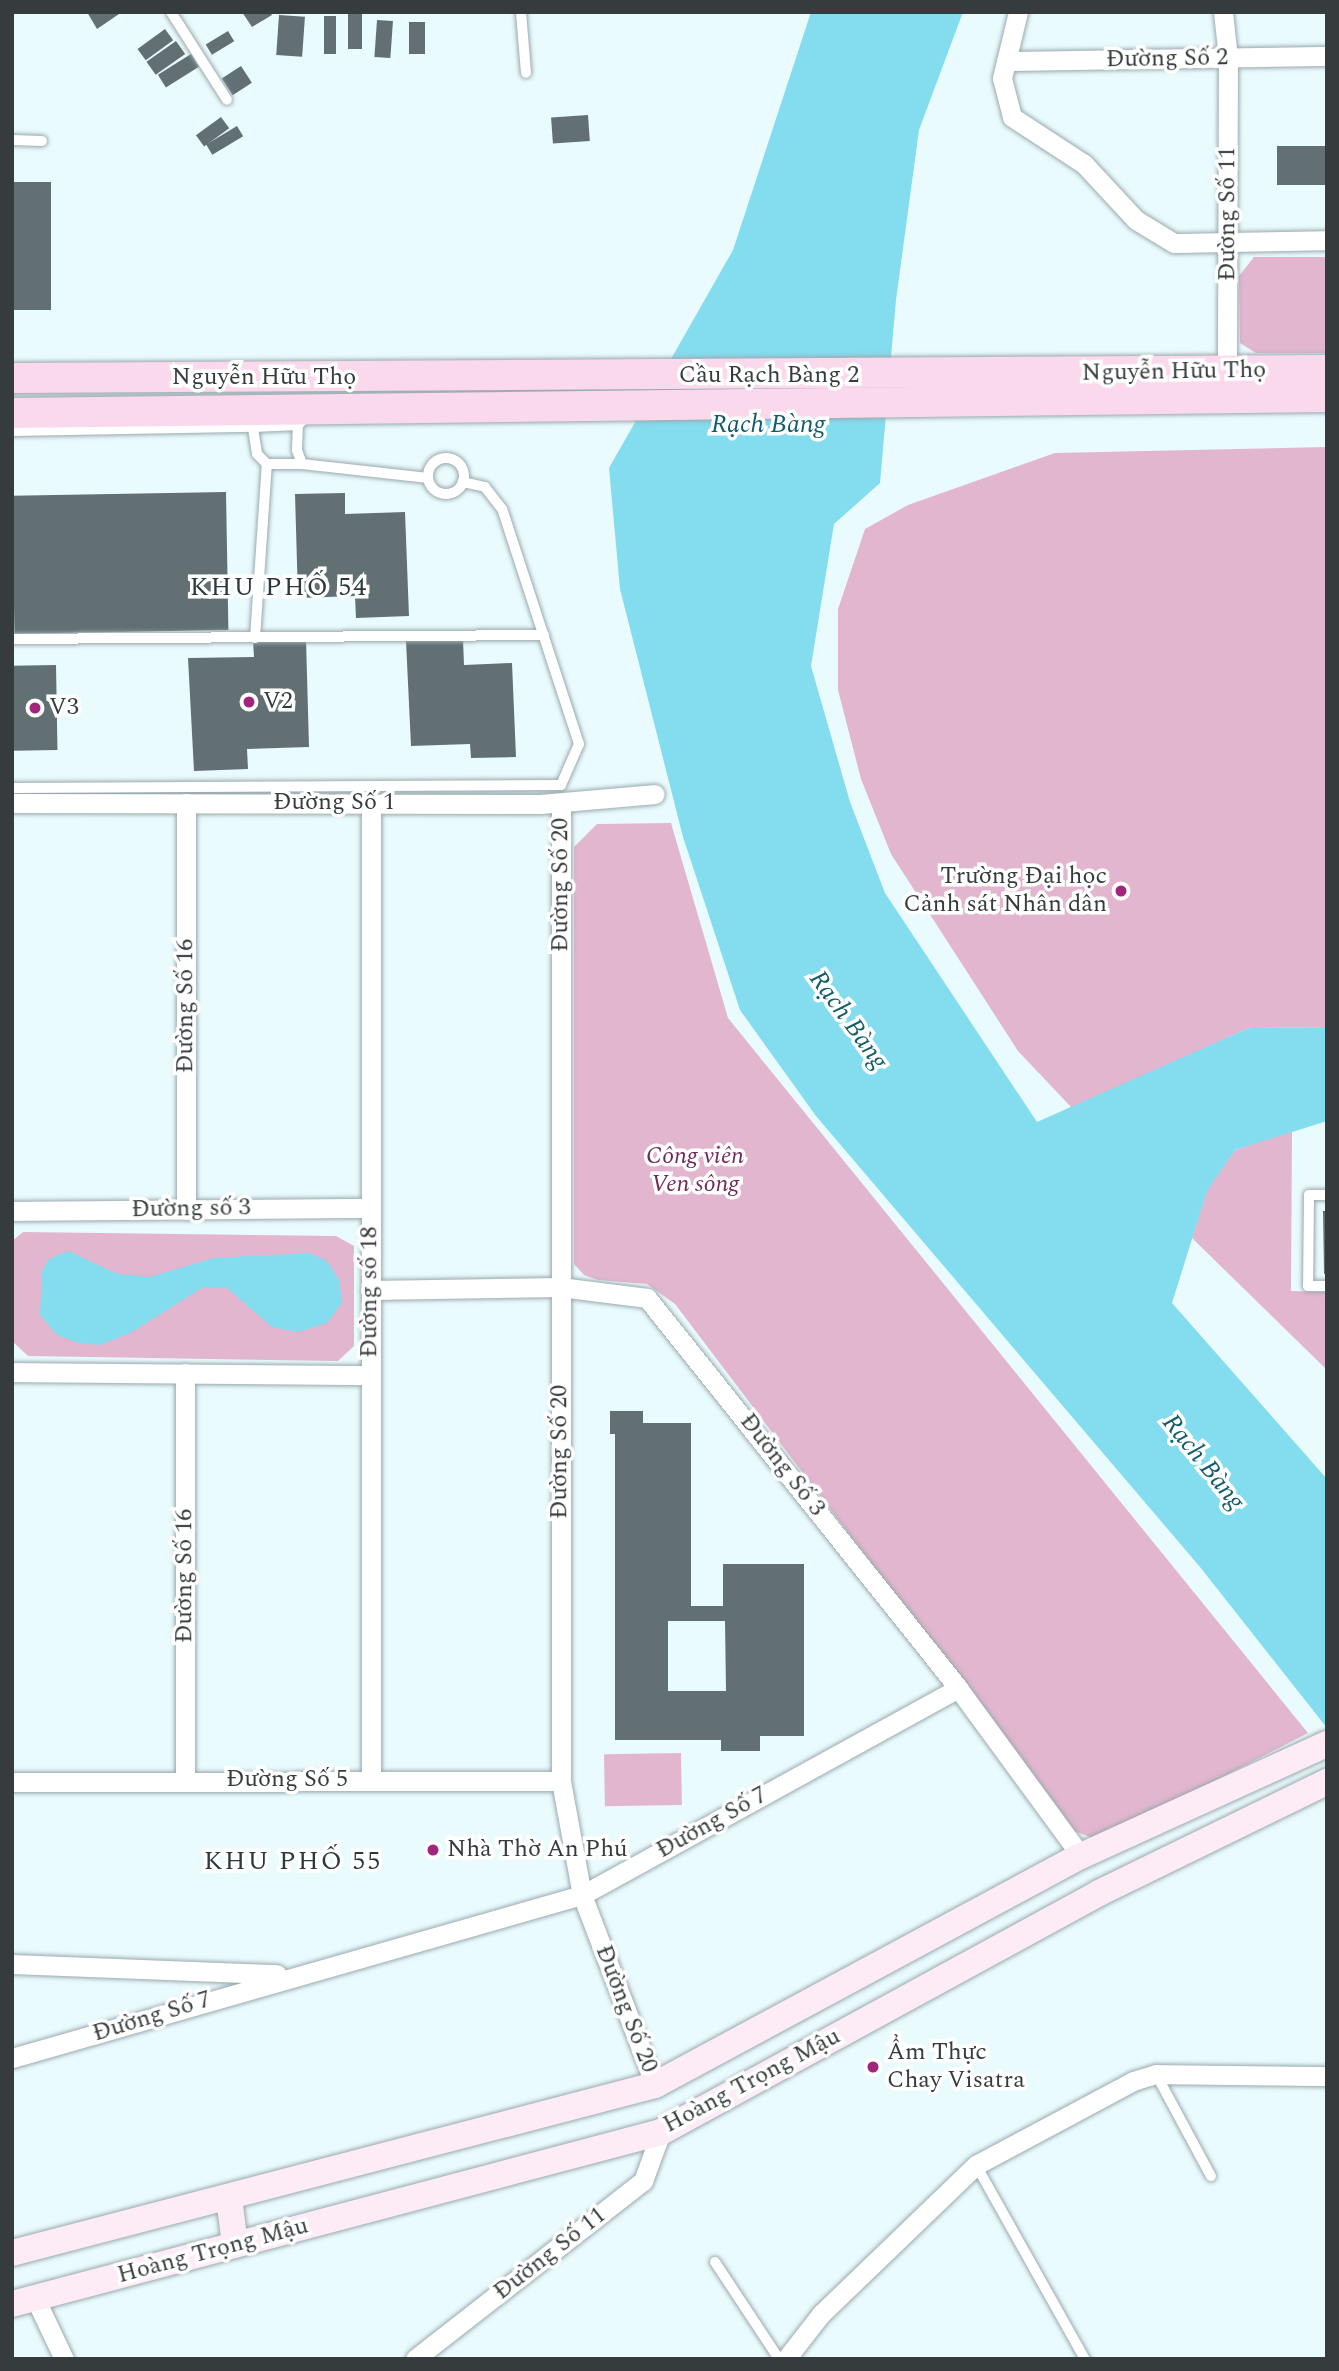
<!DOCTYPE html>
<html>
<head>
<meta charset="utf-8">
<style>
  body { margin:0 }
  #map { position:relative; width:1339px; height:2371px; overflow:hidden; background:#eafbfe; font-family:Spectral,serif }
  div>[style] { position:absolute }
  .green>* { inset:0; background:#e2b6cf; transform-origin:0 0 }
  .water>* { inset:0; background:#84dcef }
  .building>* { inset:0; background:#627073; transform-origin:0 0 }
  .roads { filter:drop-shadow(0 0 2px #9aa9ad) drop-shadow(0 0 2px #9aa9ad) }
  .lane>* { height:10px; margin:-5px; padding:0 5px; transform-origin:5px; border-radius:5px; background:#fff }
  .lane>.ring { margin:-5px; padding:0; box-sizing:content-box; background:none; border:10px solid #fff; border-radius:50% }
  .street>* { height:19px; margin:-9.5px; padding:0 9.5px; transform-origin:9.5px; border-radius:9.5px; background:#fff }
  .secondary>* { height:26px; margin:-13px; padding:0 13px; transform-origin:13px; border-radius:13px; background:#fdecf6 }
  .primary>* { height:30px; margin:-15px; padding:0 15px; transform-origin:15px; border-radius:15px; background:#fbd9ed }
  .dots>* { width:19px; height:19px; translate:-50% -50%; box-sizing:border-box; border:4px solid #fff; border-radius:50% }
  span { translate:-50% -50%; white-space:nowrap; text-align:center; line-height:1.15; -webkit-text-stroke:7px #fff; paint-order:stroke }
  .street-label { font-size:24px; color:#363c3d }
  .poi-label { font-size:24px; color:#363c3d }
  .left { translate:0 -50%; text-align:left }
  .right { translate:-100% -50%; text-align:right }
  .park-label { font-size:24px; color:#712959; font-style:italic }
  .water-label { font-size:26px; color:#135d6a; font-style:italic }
  .neighbourhood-label { font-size:26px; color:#2c393c; letter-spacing:2px }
  .frame { position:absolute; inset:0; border:14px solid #363c3d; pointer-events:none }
</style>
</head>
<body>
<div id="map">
  <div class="green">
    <div style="clip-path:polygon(1254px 257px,1327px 257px,1327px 353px,1256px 353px,1240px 343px,1239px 276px)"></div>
    <div style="clip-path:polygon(1327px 447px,1327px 1028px,1251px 1027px,1072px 1108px,1018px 1051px,891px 854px,861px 779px,838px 690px,838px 609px,865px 529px,908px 505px,1055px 453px)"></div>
    <div style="clip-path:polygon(671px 823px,728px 1018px,1308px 1733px,1109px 1835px,1093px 1838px,1074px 1831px,675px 1304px,647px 1284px,598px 1280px,584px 1275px,574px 1264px,574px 847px,597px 824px)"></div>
    <div style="clip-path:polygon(1292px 1131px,1291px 1291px,1327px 1292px,1327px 1370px,1192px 1238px,1207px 1190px,1235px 1150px)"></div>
    <div style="clip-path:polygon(23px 1232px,336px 1236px,354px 1246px,354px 1346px,338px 1361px,28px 1356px,12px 1341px,12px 1241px)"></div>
    <div style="left:681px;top:1753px;width:52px;height:77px;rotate:89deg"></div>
  </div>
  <div class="water">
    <div style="clip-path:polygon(811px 12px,963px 12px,919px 130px,896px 300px,880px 483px,834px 524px,811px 666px,850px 802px,885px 893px,1037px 1122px,1251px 1027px,1327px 1028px,1327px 1121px,1235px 1150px,1207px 1191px,1172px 1303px,1327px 1479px,1327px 1728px,1200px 1567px,816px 1116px,740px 1010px,683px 837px,620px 589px,609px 468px,733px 250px)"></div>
    <div style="clip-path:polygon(68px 1251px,118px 1274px,150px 1277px,214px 1258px,309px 1253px,327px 1261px,339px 1280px,342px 1303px,327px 1323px,298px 1332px,272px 1327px,227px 1288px,202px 1288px,132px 1332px,100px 1345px,78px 1343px,57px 1335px,40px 1315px,42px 1271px,49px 1259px)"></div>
  </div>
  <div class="building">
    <div style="clip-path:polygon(87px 12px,122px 12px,97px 29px)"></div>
    <div style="clip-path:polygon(242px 12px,270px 12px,272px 15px,252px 27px)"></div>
    <div style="left:348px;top:14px;width:14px;height:35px"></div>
    <div style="left:279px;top:15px;width:26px;height:40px;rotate:4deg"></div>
    <div style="left:324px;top:16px;width:12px;height:38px"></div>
    <div style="left:377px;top:20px;width:16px;height:37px;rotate:4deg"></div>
    <div style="left:409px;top:22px;width:16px;height:32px"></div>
    <div style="left:165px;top:29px;width:14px;height:34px;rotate:54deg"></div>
    <div style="left:228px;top:31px;width:12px;height:26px;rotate:59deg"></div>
    <div style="left:176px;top:41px;width:16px;height:36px;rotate:55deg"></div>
    <div style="left:191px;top:54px;width:15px;height:39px;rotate:58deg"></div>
    <div style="left:241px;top:66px;width:20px;height:23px;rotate:57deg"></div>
    <div style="left:588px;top:115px;width:26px;height:37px;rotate:86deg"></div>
    <div style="left:221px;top:117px;width:14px;height:31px;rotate:54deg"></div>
    <div style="left:237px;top:126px;width:12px;height:36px;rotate:59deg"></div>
    <div style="left:1327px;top:146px;width:39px;height:50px;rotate:90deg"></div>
    <div style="left:12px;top:182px;width:39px;height:128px"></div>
    <div style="left:226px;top:492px;width:138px;height:214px;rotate:89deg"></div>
    <div style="clip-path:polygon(345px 493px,345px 514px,405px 512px,409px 616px,356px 618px,355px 596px,298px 598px,295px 494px)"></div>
    <div style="clip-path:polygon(306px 639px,309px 747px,247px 749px,248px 769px,194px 771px,188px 658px,254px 657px,253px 641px)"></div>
    <div style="clip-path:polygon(463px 639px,464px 665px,512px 663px,516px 757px,471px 758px,470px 744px,411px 746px,406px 641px)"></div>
    <div style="left:56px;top:665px;width:85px;height:44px;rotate:89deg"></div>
    <div style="clip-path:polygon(1323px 1211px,1327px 1211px,1327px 1274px,1324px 1274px)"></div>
    <div style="clip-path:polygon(evenodd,610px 1411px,643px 1411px,643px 1423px,691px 1423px,691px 1606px,723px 1606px,723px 1564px,804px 1564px,804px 1736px,760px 1736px,760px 1751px,721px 1751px,721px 1740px,615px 1740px,615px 1434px,610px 1434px,610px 1411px,668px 1621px,725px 1621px,726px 1691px,668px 1691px,668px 1621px)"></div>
  </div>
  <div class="roads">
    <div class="lane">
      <div style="left:171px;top:12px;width:104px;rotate:57.5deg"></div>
      <div style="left:521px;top:12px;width:61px;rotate:85.3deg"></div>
      <div style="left:12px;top:140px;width:30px;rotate:2deg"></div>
      <div style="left:252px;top:422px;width:32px;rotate:81deg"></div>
      <div style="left:257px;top:454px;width:14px;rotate:45deg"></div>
      <div style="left:267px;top:464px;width:35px"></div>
      <div style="left:302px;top:464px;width:15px;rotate:-110deg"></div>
      <div style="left:297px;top:450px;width:32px;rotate:-88deg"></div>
      <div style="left:12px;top:431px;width:241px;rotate:-1deg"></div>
      <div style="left:253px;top:427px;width:45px;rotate:-2.5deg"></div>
      <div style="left:298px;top:425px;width:11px;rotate:-45deg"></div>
      <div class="ring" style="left:428px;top:458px;width:26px;height:26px"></div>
      <div style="left:302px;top:464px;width:127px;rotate:6.3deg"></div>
      <div style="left:255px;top:638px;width:174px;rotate:-86.1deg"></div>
      <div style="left:12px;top:639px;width:532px;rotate:-0.43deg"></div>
      <div style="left:12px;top:788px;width:549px;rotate:-0.31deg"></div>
      <div style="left:561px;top:785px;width:45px;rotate:-66.3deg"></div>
      <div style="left:579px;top:744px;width:247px;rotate:-108.1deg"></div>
      <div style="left:502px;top:509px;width:28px;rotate:-128deg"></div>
      <div style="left:485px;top:487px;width:23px;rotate:-167deg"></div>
      <div style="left:1327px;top:1195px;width:18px;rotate:180deg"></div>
      <div style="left:1309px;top:1195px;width:91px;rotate:90.6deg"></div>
      <div style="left:1308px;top:1286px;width:19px"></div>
      <div style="left:1156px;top:2074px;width:116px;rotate:61.7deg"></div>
      <div style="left:976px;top:2165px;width:223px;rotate:60.7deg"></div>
      <div style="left:715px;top:2262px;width:116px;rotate:56.6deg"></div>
    </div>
    <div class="street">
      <div style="left:1018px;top:12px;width:68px;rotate:103.6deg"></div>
      <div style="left:1002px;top:78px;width:40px;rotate:75.6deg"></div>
      <div style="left:1012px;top:117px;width:86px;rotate:33.1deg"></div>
      <div style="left:1084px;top:164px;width:76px;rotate:47.1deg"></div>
      <div style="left:1136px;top:220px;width:44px;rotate:31.2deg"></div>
      <div style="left:1174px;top:243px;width:153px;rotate:-1.1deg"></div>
      <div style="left:1223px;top:12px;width:46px;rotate:83.8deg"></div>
      <div style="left:1228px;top:58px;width:313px;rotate:90.2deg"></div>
      <div style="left:1006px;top:61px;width:321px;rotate:-0.9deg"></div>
      <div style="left:12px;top:803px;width:529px;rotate:0.11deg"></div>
      <div style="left:541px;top:804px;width:114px;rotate:-5deg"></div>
      <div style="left:561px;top:803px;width:978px;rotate:90deg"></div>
      <div style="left:561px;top:1781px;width:116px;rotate:79.6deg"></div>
      <div style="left:582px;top:1895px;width:204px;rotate:69deg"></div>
      <div style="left:186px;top:1210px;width:407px;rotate:-90deg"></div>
      <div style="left:12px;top:1211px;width:358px;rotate:-0.5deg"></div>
      <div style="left:370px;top:1290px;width:190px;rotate:-0.9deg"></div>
      <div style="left:560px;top:1287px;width:88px;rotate:7.2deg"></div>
      <div style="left:647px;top:1298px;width:499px;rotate:51.4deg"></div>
      <div style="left:958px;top:1688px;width:208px;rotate:53.8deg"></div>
      <div style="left:12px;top:1372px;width:357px;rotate:0.5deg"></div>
      <div style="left:185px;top:1780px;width:407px;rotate:-90deg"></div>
      <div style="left:371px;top:1780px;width:977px;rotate:-90deg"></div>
      <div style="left:12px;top:1782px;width:549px;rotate:-0.1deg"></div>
      <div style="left:12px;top:1964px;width:265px;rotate:2.2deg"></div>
      <div style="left:12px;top:2058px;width:593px;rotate:-15.96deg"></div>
      <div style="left:582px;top:1895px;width:429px;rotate:-28.8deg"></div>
      <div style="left:35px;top:2298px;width:68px;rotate:64.6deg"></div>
      <div style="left:415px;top:2359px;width:289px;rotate:-38deg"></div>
      <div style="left:643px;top:2181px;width:52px;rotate:-69.8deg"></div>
      <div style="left:786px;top:2359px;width:57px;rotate:-52.1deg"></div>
      <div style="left:821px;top:2314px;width:215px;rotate:-43.9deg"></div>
      <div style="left:976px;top:2165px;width:178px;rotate:-28.1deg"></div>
      <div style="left:1133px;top:2081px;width:24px;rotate:-17deg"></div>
      <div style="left:1156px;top:2074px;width:171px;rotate:0.7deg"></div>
    </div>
    <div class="secondary">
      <div style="left:229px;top:2198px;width:47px;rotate:82.7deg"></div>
      <div style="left:12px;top:2253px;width:665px;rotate:-14.64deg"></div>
      <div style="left:655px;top:2085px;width:484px;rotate:-28.3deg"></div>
      <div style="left:1081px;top:1856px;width:270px;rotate:-24.5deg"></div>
      <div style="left:12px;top:2304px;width:671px;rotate:-14.84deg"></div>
      <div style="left:661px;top:2132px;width:499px;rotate:-28.6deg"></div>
      <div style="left:1099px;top:1893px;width:254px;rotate:-26deg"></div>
    </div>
    <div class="primary">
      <div style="left:12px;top:378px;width:1315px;rotate:-0.35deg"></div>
      <div style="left:12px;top:413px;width:1315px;rotate:-0.7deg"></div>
    </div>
  </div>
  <div class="dots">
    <div style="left:249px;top:702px;background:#a0257b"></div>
    <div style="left:35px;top:708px;background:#a0257b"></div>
    <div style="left:1121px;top:891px;background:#a0257b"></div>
    <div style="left:433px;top:1850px;background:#a0257b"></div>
    <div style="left:873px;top:2067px;background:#a0257b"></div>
  </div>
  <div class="street-label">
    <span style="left:1167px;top:59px;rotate:-1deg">Đường Số 2</span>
    <span style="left:1228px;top:214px;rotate:-90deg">Đường Số 11</span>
    <span style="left:1174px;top:372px;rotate:-1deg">Nguyễn Hữu Thọ</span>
    <span style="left:769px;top:376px">Cầu Rạch Bàng 2</span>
    <span style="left:264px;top:378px">Nguyễn Hữu Thọ</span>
    <span style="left:334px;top:803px">Đường Số 1</span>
    <span style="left:561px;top:885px;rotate:-90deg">Đường Số 20</span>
    <span style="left:186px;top:1006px;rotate:-90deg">Đường Số 16</span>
    <span style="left:191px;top:1209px;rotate:-1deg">Đường số 3</span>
    <span style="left:370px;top:1292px;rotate:-90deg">Đường số 18</span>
    <span style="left:560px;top:1452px;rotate:-90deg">Đường Số 20</span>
    <span style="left:782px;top:1465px;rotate:52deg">Đường Số 3</span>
    <span style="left:185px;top:1576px;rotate:-90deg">Đường Số 16</span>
    <span style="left:287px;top:1780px">Đường Số 5</span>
    <span style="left:712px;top:1823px;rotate:-29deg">Đường Số 7</span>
    <span style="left:626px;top:2009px;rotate:69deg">Đường Số 20</span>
    <span style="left:152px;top:2017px;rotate:-17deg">Đường Số 7</span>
    <span style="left:752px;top:2081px;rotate:-28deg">Hoàng Trọng Mậu</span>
    <span style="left:213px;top:2251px;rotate:-15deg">Hoàng Trọng Mậu</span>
    <span style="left:550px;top:2254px;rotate:-38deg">Đường Số 11</span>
  </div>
  <div class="poi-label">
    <span class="left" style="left:263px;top:702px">V2</span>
    <span class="left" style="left:49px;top:708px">V3</span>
    <span class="right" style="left:1107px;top:891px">Trường Đại học<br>Cảnh sát Nhân dân</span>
    <span class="left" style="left:447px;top:1850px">Nhà Thờ An Phú</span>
    <span class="left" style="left:887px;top:2067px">Ẩm Thực<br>Chay Visatra</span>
  </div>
  <div class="park-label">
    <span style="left:695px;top:1171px">Công viên<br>Ven sông</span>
  </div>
  <div class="water-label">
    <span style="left:768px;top:425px">Rạch Bàng</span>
    <span style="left:848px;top:1020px;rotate:54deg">Rạch Bàng</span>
    <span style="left:1203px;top:1462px;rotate:51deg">Rạch Bàng</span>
  </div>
  <div class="neighbourhood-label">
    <span style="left:279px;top:588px">KHU PHỐ 54</span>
    <span style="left:293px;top:1862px">KHU PHỐ 55</span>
  </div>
  <div class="frame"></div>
</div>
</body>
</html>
